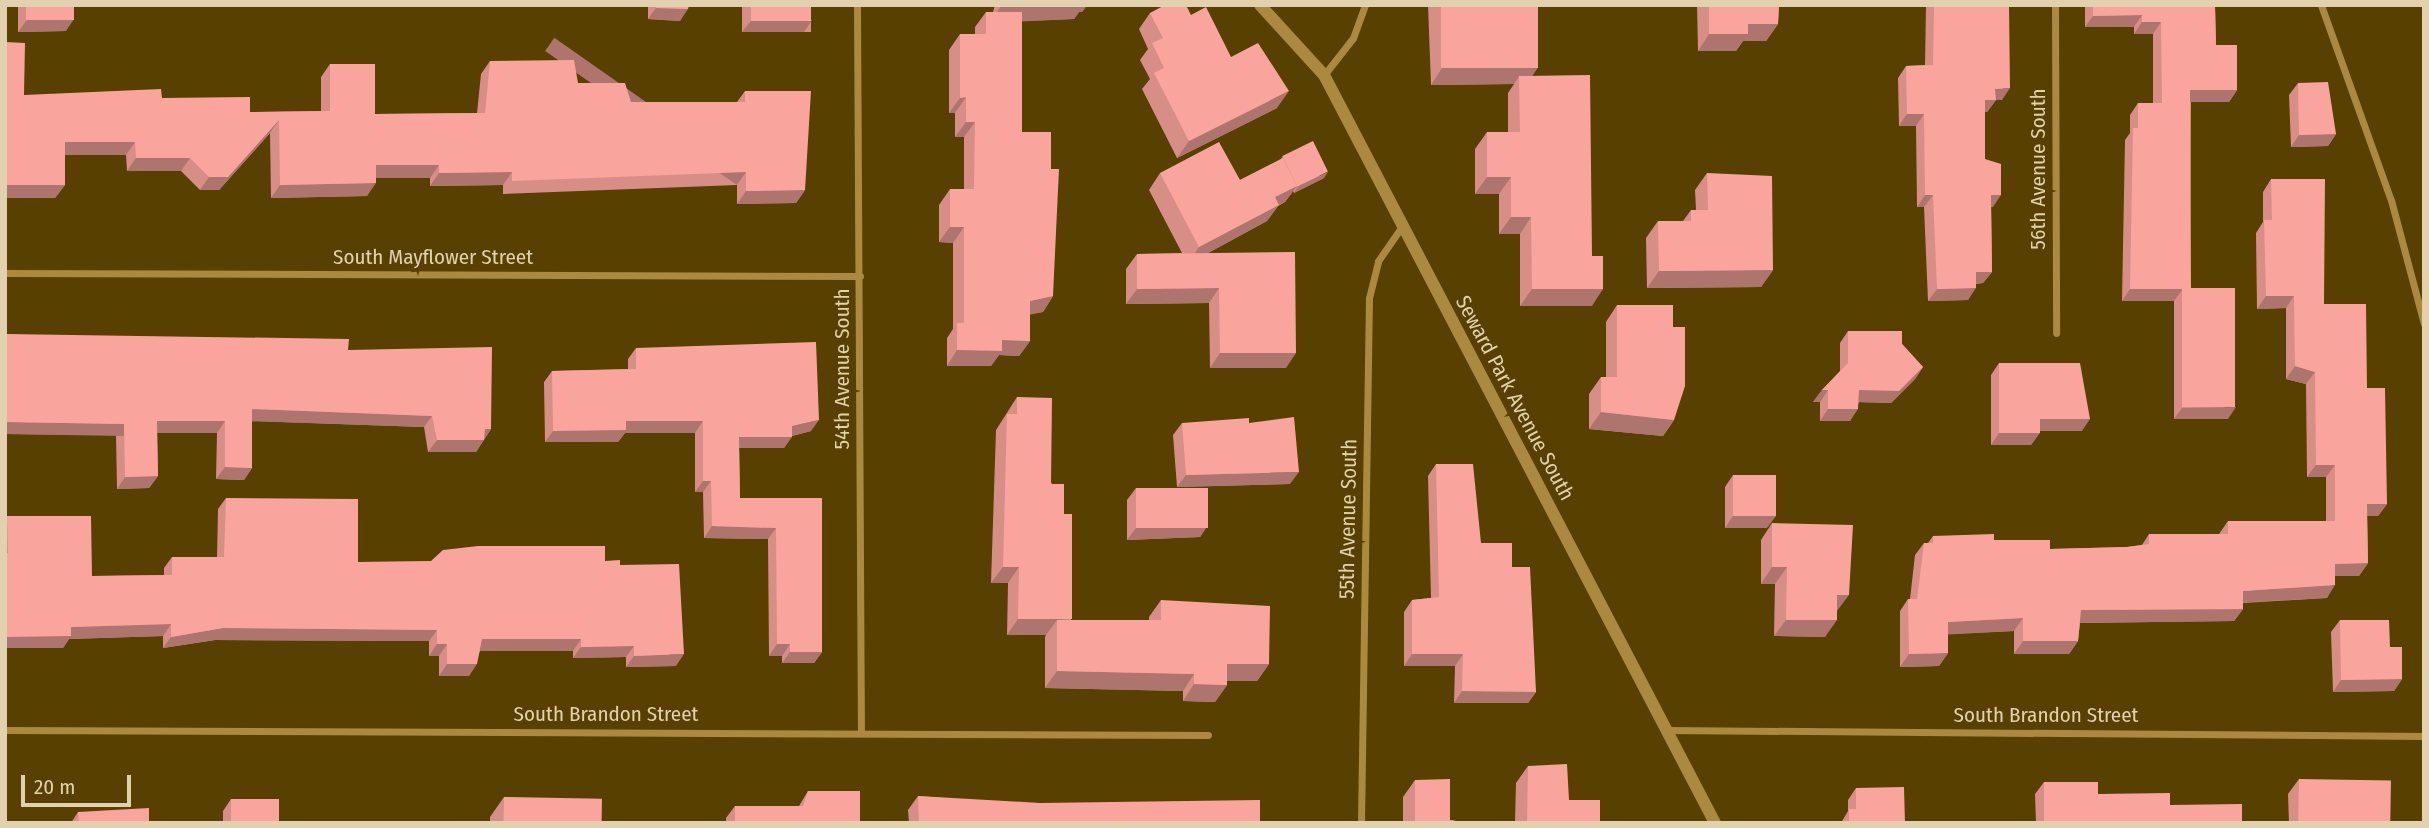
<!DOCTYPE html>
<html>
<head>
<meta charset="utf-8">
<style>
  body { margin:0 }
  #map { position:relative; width:2429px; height:828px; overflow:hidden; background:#574000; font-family:"Fira Sans Condensed",sans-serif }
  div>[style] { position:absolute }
  .minor>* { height:7px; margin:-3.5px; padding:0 3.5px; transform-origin:3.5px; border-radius:3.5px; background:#ab8a40 }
  .tertiary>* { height:12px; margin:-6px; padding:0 6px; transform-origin:6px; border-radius:6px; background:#ab8a40 }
  .wall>* { inset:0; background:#d68e87; transform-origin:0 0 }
  .shaded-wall>* { inset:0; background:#ae746e; transform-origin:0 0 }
  .building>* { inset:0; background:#f9a59d; transform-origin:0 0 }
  span { translate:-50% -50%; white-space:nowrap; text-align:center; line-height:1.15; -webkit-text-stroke:7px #574000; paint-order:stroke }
  .street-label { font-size:21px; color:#e2d1ae }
  .frame { position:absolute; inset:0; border:7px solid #e2d1ae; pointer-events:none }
  .scale { position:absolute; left:21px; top:775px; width:110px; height:32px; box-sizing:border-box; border:4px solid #e2d1ae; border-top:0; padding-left:9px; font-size:21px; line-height:24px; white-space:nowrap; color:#e2d1ae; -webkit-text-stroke:5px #574000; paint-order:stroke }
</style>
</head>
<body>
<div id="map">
  <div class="minor">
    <div style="left:857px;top:5px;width:728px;rotate:89.69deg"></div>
    <div style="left:2055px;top:5px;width:328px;rotate:89.8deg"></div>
    <div style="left:2321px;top:5px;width:207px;rotate:70.3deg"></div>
    <div style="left:2391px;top:200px;width:128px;rotate:75.1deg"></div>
    <div style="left:1324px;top:75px;width:47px;rotate:-51.9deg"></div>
    <div style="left:1353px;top:38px;width:35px;rotate:-70deg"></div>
    <div style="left:5px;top:273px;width:855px;rotate:0.2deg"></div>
    <div style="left:5px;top:730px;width:1203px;rotate:0.24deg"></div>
    <div style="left:1667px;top:730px;width:757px;rotate:0.45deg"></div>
    <div style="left:1361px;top:823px;width:525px;rotate:-89.13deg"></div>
    <div style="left:1369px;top:298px;width:38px;rotate:-76deg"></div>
    <div style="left:1378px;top:261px;width:44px;rotate:-55.2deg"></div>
  </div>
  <div class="tertiary">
    <div style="left:1260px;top:5px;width:95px;rotate:47.6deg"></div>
    <div style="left:1324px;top:75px;width:844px;rotate:62.4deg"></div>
  </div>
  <div class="wall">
    <div style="clip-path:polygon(18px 5px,74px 5px,66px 31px,18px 32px)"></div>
    <div style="clip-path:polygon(648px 5px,689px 5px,680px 21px,648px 19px)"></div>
    <div style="left:742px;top:5px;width:69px;height:27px"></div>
    <div style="clip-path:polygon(995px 5px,1087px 5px,1082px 12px,1079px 12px,1074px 19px,1022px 21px,1022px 132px,1051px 169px,1053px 296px,1043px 312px,1030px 314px,1030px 341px,1019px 356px,999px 355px,991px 366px,947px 366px,947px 338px,953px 329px,953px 243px,939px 242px,939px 205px,950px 189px,964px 189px,964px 137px,955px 137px,955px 113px,949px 113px,949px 50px,960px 34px,975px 34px,975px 27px,986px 12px,993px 12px)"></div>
    <div style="clip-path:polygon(1428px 5px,1538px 5px,1538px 67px,1532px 76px,1592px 306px,1520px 306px,1520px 234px,1499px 234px,1499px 194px,1475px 194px,1475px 149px,1487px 132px,1508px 132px,1508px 93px,1514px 84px,1431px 85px)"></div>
    <div style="clip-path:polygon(1697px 5px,1779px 5px,1778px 24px,1766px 41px,1743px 41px,1736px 51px,1698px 51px)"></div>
    <div style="clip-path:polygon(1926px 5px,2009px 5px,2002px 100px,1996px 100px,1987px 112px,1985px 112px,1985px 159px,1993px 207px,1991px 207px,1992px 272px,1983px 283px,1976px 284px,1968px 300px,1928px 301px,1924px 207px,1917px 207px,1916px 126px,1899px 126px,1898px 78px,1906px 66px,1925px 65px)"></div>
    <div style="clip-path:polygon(2085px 5px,2215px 5px,2216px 45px,2237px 90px,2229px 102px,2191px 102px,2190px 290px,2228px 419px,2174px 419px,2174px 301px,2122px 301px,2125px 140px,2130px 133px,2130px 115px,2138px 103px,2153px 103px,2153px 34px,2134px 34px,2134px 27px,2085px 27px)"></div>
    <div style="clip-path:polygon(2422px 5px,2424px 5px,2424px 38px,2423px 38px)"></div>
    <div style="clip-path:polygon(1150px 13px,1191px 15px,1277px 108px,1177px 158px,1142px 89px,1150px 79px,1140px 60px,1148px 49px,1139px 29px)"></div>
    <div style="clip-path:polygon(490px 61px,578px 83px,631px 102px,737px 102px,745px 91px,805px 190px,796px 203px,737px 204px,737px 185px,503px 194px,503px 185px,430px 186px,430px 178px,376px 178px,367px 196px,271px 198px,270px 133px,219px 190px,200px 190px,181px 171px,127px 171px,126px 155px,65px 155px,65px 185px,55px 198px,5px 198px,24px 95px,162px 98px,250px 112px,321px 111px,321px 77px,330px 64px,375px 114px,477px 113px,481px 74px)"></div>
    <div style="clip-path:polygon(2298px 83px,2336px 134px,2328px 146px,2291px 147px,2289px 95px)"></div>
    <div style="clip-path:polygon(1283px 156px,1324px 178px,1294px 193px,1293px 191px,1285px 202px,1278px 206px,1267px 221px,1208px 253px,1286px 368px,1210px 368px,1209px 303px,1126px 304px,1126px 269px,1137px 254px,1182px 253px,1149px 190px,1160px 173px,1240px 180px,1281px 159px)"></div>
    <div style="clip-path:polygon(1707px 173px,1773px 270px,1761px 287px,1647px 288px,1646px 238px,1658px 221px,1683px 221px,1691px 210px,1696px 210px,1695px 190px)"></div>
    <div style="clip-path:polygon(2271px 179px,2324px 304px,2367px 388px,2387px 504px,2378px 516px,2367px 516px,2368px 563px,2359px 576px,2335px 576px,2327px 598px,2243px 603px,2243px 609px,2234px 621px,2080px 623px,2078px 641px,2069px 654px,2014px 654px,2014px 631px,1948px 634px,1948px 653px,1939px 666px,1900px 667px,1900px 611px,1908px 599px,1910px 599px,1915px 555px,1924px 543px,1928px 543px,1933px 536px,1994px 540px,2050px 549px,2127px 547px,2142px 545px,2149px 534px,2219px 534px,2228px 521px,2326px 521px,2326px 477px,2307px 477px,2306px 384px,2286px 379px,2286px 308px,2257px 309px,2256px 233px,2263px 222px,2263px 192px)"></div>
    <div style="clip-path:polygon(1617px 305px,1674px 420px,1663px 436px,1589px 429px,1589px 394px,1601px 377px,1606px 377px,1606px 322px)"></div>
    <div style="clip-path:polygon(1848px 331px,1902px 344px,1923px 367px,1915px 379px,1891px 403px,1859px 402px,1850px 421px,1820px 421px,1820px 402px,1813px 402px,1822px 390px,1840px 371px,1840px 343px)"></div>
    <div style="clip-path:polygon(5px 334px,348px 350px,491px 429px,476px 452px,428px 452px,424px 427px,252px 421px,252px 468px,244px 480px,216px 479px,217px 433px,157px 433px,158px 476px,149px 488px,117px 489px,116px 435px,5px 434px)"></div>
    <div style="clip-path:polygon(636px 348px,811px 431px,792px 436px,784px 448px,739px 448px,740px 498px,822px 498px,822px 652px,814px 663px,782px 663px,782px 656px,769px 656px,768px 539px,704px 538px,703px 492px,695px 492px,695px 433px,625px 433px,618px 442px,545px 442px,544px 382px,552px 371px,628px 369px,628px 359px)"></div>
    <div style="clip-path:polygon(1999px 363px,2082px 431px,2040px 431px,2031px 445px,1991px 445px,1991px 375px)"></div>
    <div style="clip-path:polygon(1017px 397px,1064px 514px,1071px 620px,1149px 620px,1149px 617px,1161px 600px,1269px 664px,1257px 681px,1227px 681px,1227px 685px,1215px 702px,1183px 701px,1183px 691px,1045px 688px,1045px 637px,1046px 635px,1007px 635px,1008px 583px,991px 583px,996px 430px)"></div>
    <div style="clip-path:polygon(1182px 423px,1290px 484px,1177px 487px,1173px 435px)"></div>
    <div style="clip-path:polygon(1436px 464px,1481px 543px,1512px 567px,1536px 692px,1528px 703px,1454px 703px,1455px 666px,1404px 666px,1404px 612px,1412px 600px,1431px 598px,1428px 476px)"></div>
    <div style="clip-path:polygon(1733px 475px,1767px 528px,1725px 528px,1725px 487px)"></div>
    <div style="clip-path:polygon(1136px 488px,1208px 525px,1200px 537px,1127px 540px,1127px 500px)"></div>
    <div style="clip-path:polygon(226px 498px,358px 562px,605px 561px,620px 565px,676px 666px,626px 667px,626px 657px,573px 658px,573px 651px,480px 651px,469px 676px,439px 676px,439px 656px,429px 656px,429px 641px,215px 640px,163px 648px,163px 636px,69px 639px,63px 648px,5px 648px,5px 520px,7px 516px,92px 576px,164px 575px,164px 568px,172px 557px,217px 557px,218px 509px)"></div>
    <div style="clip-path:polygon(1772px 523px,1837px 611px,1825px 637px,1774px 636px,1775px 584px,1761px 584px,1761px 540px)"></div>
    <div style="clip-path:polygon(2340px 620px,2390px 647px,2402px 679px,2394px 691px,2333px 692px,2331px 632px)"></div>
    <div style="clip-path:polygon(1528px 766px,1569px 800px,1600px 823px,1403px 823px,1403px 797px,1415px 780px,1450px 820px,1462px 822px,1515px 822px,1516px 783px)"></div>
    <div style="clip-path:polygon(2299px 779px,2392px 823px,2289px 823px,2288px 794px)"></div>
    <div style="clip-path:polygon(2044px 782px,2098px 794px,2170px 805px,2242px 823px,2036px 823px,2035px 794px)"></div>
    <div style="clip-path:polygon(1856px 788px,1905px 823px,1841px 823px,1848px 811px,1848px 800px)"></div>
    <div style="clip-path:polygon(808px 791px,860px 823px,726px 823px,726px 818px,735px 806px,799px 806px)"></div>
    <div style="clip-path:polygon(918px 796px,1260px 823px,909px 823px,908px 810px)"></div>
    <div style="clip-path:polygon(504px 797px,602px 823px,490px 823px,490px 817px)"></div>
    <div style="clip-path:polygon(231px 799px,279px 823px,223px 823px,223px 811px)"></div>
    <div style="clip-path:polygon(78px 812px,149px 823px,71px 823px)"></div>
  </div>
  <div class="shaded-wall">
    <div style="clip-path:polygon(1087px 5px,1082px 12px,1079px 12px,1074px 19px,990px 23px,1001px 6px)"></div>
    <div style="clip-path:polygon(656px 8px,688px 9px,680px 21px,648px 19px)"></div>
    <div style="clip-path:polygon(2142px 15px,2134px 27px,2085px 27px,2093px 16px)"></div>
    <div style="clip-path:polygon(74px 19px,66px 31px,18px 32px,27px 20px)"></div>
    <div style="clip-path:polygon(812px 20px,804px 32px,742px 32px,751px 21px)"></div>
    <div style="clip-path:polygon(2142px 22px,2161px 22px,2153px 34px,2134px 34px)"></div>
    <div style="clip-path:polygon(1748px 24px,1778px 24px,1766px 41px,1743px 41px,1736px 51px,1698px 51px,1709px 34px)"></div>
    <div style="clip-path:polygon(1538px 67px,1527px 84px,1519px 76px,1514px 84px,1431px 85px,1442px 68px)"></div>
    <div style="clip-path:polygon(2010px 88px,2002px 100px,1996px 100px,1987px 112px,1976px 112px,1985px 100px,1995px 89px)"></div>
    <div style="clip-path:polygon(2190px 90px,2237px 90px,2229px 102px,2182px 102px)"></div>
    <div style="clip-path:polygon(1289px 91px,1277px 108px,1177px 158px,1189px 141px)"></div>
    <div style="clip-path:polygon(966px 97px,955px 113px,949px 113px,960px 98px)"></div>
    <div style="clip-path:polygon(1907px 114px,1924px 114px,1916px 126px,1899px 126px)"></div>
    <div style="clip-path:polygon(279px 120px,270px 133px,219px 190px,200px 190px,209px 177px)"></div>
    <div style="clip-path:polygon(966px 122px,975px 122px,964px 137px,955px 137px)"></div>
    <div style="clip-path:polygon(2336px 134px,2328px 146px,2291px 147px,2299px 135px)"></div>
    <div style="clip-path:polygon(65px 142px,135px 142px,126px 155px,55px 155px)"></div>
    <div style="clip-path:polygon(136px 158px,190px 158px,181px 171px,127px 171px)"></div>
    <div style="clip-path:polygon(376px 165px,439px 165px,430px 178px,367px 178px)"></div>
    <div style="clip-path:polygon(512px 172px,503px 185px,430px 186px,439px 173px)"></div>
    <div style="left:746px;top:172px;width:16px;height:234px;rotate:125deg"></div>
    <div style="clip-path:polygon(1328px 172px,1324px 178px,1294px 193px,1298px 186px)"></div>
    <div style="clip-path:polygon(1487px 177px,1511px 177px,1499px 194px,1475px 194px)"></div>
    <div style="clip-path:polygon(376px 183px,367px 196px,271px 198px,280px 185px)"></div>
    <div style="clip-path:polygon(5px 185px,65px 185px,55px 198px,5px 198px)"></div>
    <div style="clip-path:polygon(1297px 186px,1285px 202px,1278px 206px,1267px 221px,1188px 264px,1199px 247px,1275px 197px)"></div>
    <div style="clip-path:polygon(805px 190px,796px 203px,737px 204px,746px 191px)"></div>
    <div style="clip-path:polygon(1925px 195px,1933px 195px,1924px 207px,1917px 207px)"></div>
    <div style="clip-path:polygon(1991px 195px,2001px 195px,1993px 207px,1983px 207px)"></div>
    <div style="clip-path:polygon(1511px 217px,1531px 217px,1520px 234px,1499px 234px)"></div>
    <div style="clip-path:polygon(950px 227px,964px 227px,953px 243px,939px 242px)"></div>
    <div style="clip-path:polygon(1773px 270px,1761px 287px,1647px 288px,1659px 271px)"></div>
    <div style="clip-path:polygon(1976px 272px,1992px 272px,1983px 283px,1968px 284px)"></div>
    <div style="clip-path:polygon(1219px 288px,1209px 303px,1126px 304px,1137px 289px)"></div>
    <div style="clip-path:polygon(1976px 288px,1968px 300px,1928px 301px,1937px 289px)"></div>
    <div style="clip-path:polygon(1532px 289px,1603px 289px,1592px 306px,1520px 306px)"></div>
    <div style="clip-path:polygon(2130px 289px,2191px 289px,2183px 301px,2182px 290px,2174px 301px,2122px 301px)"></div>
    <div style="clip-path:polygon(1053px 296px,1043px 312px,1019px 317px,1030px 301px)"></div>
    <div style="clip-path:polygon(2266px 296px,2294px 296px,2286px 308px,2257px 309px)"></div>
    <div style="clip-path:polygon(1002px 340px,1030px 341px,1019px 356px,999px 355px,991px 366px,947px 366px,957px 350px)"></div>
    <div style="clip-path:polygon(1220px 353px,1296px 353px,1286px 368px,1210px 368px)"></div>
    <div style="clip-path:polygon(2295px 366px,2315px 372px,2306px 384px,2286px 379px)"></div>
    <div style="clip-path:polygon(1923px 367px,1915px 379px,1891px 403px,1851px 402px,1859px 390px)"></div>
    <div style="clip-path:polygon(1822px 390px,1828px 390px,1820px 402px,1813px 402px)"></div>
    <div style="clip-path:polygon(2236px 407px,2228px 419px,2174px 419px,2182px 408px)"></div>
    <div style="clip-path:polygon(252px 409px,432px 416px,424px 427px,244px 421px)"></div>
    <div style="clip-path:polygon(1828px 409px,1858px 409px,1850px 421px,1820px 421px)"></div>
    <div style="clip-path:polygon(1601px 412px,1674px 420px,1663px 436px,1589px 429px)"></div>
    <div style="clip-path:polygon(2040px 419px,2090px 419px,2082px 431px,2031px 431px)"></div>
    <div style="clip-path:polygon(819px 420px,811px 431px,788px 437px,792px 437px,784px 448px,731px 448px,739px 437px)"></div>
    <div style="clip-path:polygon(157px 421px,225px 421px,217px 433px,149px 433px)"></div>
    <div style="clip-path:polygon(626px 421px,703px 421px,695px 433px,625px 433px,618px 442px,545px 442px,553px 431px)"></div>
    <div style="left:5px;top:422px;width:119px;height:12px;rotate:1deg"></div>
    <div style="clip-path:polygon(485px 429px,491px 429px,476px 452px,428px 452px,437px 440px)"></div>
    <div style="clip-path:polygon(1999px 433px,2040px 433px,2031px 445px,1991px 445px)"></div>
    <div style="clip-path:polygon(2316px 465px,2335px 465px,2326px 477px,2307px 477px)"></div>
    <div style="clip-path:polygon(225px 467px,252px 468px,244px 480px,216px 479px)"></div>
    <div style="clip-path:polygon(1299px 472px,1290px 484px,1177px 487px,1186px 475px)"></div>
    <div style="clip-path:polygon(158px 476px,149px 488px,117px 489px,125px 477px)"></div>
    <div style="clip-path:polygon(703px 481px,711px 481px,703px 492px,695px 492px)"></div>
    <div style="clip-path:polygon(2367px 504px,2387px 504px,2378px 516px,2358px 516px)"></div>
    <div style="clip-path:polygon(1733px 516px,1776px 516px,1767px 528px,1725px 528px)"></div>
    <div style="clip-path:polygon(1208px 525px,1200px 537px,1127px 540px,1136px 528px)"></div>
    <div style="clip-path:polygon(712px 526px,776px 528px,768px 539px,704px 538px)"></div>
    <div style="clip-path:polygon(2368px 563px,2359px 576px,2327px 576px,2335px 564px)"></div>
    <div style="clip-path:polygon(1003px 567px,1019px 567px,1008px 583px,991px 583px)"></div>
    <div style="clip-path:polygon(1772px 567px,1787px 567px,1775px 584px,1761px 584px)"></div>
    <div style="clip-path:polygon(2335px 585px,2327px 598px,2234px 603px,2243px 591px)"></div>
    <div style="clip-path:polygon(1837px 595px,1849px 595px,1837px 611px)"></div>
    <div style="clip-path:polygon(2243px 609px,2234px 621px,2073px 623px,2081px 610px)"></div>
    <div style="clip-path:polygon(2023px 618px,2014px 631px,1939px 635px,1948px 622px)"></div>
    <div style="clip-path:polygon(1018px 619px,1072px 619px,1057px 620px,1046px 635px,1007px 635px)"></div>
    <div style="clip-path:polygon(1786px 620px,1837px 620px,1825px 637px,1774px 636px)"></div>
    <div style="clip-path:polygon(171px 624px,163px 636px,69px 639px,63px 648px,5px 648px,5px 637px,71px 627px)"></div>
    <div style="clip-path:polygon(223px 628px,437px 630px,429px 641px,215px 640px,163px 648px,171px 637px)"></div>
    <div style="clip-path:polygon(482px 639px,581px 639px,573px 651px,474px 651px)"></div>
    <div style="clip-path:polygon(2023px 641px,2078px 641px,2069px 654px,2014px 654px)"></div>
    <div style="clip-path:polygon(437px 644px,447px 644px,439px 656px,429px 656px)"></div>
    <div style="clip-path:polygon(777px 644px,790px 644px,782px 656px,769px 656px)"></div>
    <div style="clip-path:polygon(634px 646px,626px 657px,573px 658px,581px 647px)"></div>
    <div style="clip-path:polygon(790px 652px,822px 652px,814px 663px,782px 663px)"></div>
    <div style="clip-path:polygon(1948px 653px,1939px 666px,1900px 667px,1909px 654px)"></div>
    <div style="clip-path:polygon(684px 654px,676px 666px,626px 667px,634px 656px)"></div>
    <div style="clip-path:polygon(1412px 654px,1463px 654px,1455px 666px,1404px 666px)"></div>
    <div style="clip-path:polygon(447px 664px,477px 664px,469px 676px,439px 676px)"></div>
    <div style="clip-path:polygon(1227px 664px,1269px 664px,1257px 681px,1215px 681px)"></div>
    <div style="clip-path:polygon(1057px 671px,1194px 674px,1183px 691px,1045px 688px)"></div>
    <div style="clip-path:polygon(2402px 679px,2394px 691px,2333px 692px,2341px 680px)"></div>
    <div style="clip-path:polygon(1194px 684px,1227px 685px,1215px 702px,1183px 701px)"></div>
    <div style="clip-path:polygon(1462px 691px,1536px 692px,1528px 703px,1454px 703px)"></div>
  </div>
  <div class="building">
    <div style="left:26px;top:5px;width:48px;height:15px"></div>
    <div style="clip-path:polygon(656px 5px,689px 5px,688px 9px,656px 8px)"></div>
    <div style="left:751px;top:5px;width:60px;height:16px"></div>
    <div style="clip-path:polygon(1165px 5px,1186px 5px,1191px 15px,1206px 7px,1231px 57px,1258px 43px,1289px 91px,1189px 141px,1154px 73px,1164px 68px,1152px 43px,1163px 38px,1150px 13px)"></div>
    <div style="left:1441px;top:5px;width:97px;height:63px"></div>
    <div style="clip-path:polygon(1709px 5px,1779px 5px,1778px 24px,1748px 24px,1748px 34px,1709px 34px)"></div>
    <div style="clip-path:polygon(1934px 5px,2009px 5px,2010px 88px,1995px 89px,1996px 100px,1985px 100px,1985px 159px,2001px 164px,2001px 195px,1991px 195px,1992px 272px,1976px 272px,1976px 288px,1937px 289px,1933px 195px,1925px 195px,1924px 114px,1907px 114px,1906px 66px,1933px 65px)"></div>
    <div style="clip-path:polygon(2093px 5px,2215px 5px,2216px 45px,2237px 45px,2237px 90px,2190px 90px,2191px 289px,2130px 289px,2133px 128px,2138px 128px,2138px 103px,2162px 103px,2161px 22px,2142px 22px,2142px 15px,2093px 16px)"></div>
    <div style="clip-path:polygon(986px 12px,1022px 12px,1022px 132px,1051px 132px,1051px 169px,1059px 169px,1053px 296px,1030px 301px,1030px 341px,1002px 340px,1002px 351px,957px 350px,957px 323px,964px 323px,964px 227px,950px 227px,950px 189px,974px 189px,975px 122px,966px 122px,966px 97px,960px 98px,960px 34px,986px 34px)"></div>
    <div style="clip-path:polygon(5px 42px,25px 43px,24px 95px,161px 89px,162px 98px,250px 97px,250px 112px,330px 111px,330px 64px,375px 64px,375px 114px,485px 113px,490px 61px,574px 60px,578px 83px,625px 83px,631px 102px,745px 102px,745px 91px,811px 91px,805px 190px,746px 191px,746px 172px,512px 181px,512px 172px,439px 173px,439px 165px,376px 165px,376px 183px,280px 185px,279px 120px,228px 177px,209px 177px,190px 158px,136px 158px,135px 142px,65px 142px,65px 185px,5px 185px)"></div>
    <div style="clip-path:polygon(1590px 75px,1592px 256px,1603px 256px,1603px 289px,1532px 289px,1531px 217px,1511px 217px,1511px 177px,1487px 177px,1487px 132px,1520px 132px,1519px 76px)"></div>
    <div style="clip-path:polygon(2328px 82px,2336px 134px,2299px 135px,2298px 83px)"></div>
    <div style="left:1313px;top:141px;width:34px;height:34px;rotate:64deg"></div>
    <div style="clip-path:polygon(1219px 142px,1240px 180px,1283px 158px,1297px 186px,1275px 197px,1279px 205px,1199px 247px,1160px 173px)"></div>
    <div style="clip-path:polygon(1707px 173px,1772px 176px,1773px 270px,1659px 271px,1658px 221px,1691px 221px,1691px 210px,1708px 210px)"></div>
    <div style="clip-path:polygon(2271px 179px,2325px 179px,2324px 304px,2366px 304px,2367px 388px,2385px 388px,2387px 504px,2367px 504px,2368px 563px,2335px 564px,2335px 585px,2243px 591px,2243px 609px,2081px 610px,2078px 641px,2023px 641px,2023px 618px,1948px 622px,1948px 653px,1909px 654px,1908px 599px,1917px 599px,1924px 543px,1933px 543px,1933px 536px,1994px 534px,1994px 540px,2050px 540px,2050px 549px,2127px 547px,2149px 544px,2149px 534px,2228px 534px,2228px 521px,2335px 521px,2335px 465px,2316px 465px,2315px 372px,2295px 366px,2294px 296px,2266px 296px,2264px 220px,2272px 220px)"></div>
    <div style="clip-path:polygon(1295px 252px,1296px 353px,1220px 353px,1219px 288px,1137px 289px,1137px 254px)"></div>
    <div style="left:2235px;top:288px;width:119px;height:53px;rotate:90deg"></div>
    <div style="clip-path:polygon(1617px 305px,1673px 305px,1673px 327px,1685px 327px,1685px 386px,1674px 420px,1601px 412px,1601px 377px,1617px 377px)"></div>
    <div style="clip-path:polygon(1848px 331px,1902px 331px,1902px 344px,1923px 367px,1899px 391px,1859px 390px,1858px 409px,1828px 409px,1828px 390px,1822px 390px,1848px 363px)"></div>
    <div style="clip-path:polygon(5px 334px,349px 339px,348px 350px,492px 347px,491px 429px,485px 429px,484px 440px,437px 440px,432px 416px,252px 409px,252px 468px,225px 467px,225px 421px,157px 421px,158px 476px,125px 477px,124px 424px,5px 422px)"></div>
    <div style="clip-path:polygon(816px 342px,819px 420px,792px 426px,792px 437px,739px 437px,740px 498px,822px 498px,822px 652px,790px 652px,790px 644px,777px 644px,776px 528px,712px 526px,711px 481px,703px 481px,703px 421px,626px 421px,626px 430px,553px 431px,552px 371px,636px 369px,636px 348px)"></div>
    <div style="clip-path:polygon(1999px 363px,2080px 363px,2090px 419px,2040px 419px,2040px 433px,1999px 433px)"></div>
    <div style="clip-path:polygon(1017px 397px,1052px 398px,1051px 484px,1064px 484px,1064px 514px,1072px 514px,1072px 619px,1018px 619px,1019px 567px,1003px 567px,1007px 414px,1017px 414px)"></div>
    <div style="clip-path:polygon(1294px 417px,1299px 472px,1186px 475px,1182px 423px,1249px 418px,1249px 423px)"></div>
    <div style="clip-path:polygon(1436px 464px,1473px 464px,1481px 543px,1512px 543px,1512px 567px,1530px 567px,1536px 692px,1462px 691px,1463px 654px,1412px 654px,1412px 600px,1439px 597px)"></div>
    <div style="left:1733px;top:475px;width:43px;height:41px"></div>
    <div style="left:1136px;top:488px;width:72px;height:40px"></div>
    <div style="clip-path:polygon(226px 498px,358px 499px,358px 562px,431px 561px,443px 550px,478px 546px,605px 546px,605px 561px,620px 560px,620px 565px,679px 564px,684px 654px,634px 656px,634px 646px,581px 647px,581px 639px,482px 639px,477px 664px,447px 664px,447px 644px,437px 644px,437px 630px,223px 628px,171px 637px,171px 624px,71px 627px,71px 636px,5px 637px,5px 553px,8px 553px,7px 516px,91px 516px,92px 576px,172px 575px,172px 557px,224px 557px)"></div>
    <div style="clip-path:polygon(1772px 523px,1853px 525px,1849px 595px,1837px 595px,1837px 620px,1786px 620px,1787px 567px,1772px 567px)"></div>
    <div style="clip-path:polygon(1161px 600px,1270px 606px,1269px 664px,1227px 664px,1227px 685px,1194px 684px,1194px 674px,1057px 671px,1057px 620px,1161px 620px)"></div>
    <div style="clip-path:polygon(2340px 620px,2389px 620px,2390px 647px,2402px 647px,2402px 679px,2341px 680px)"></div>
    <div style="clip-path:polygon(1567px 764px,1569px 800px,1600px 800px,1600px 823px,1404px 823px,1404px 821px,1415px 821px,1415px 780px,1450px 779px,1450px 820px,1462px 822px,1527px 822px,1528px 766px)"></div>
    <div style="left:2299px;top:779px;width:92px;height:44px;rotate:1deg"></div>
    <div style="clip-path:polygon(2044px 782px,2098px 782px,2098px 794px,2170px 793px,2170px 805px,2242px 804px,2242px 823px,2044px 823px)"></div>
    <div style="clip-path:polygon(1904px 787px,1905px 823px,1849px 823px,1849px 809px,1856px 809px,1856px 788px)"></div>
    <div style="clip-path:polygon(808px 791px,860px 791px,860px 823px,735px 823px,735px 806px,803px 806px)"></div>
    <div style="clip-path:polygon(918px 796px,1040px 803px,1260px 800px,1260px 823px,919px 823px)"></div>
    <div style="left:504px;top:797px;width:98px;height:26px;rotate:1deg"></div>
    <div style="left:231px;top:799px;width:48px;height:24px"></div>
    <div style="clip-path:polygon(149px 808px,149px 823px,79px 823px,78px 812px)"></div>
  </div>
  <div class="street-label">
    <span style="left:2038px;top:169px;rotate:-90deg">56th Avenue South</span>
    <span style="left:433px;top:257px">South Mayflower Street</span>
    <span style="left:842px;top:369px;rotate:-90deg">54th Avenue South</span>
    <span style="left:1515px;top:398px;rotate:62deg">Seward Park Avenue South</span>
    <span style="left:1348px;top:519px;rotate:-89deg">55th Avenue South</span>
    <span style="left:606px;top:714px">South Brandon Street</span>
    <span style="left:2046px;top:715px">South Brandon Street</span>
  </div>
  <div class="frame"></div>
  <div class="scale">20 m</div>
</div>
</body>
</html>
